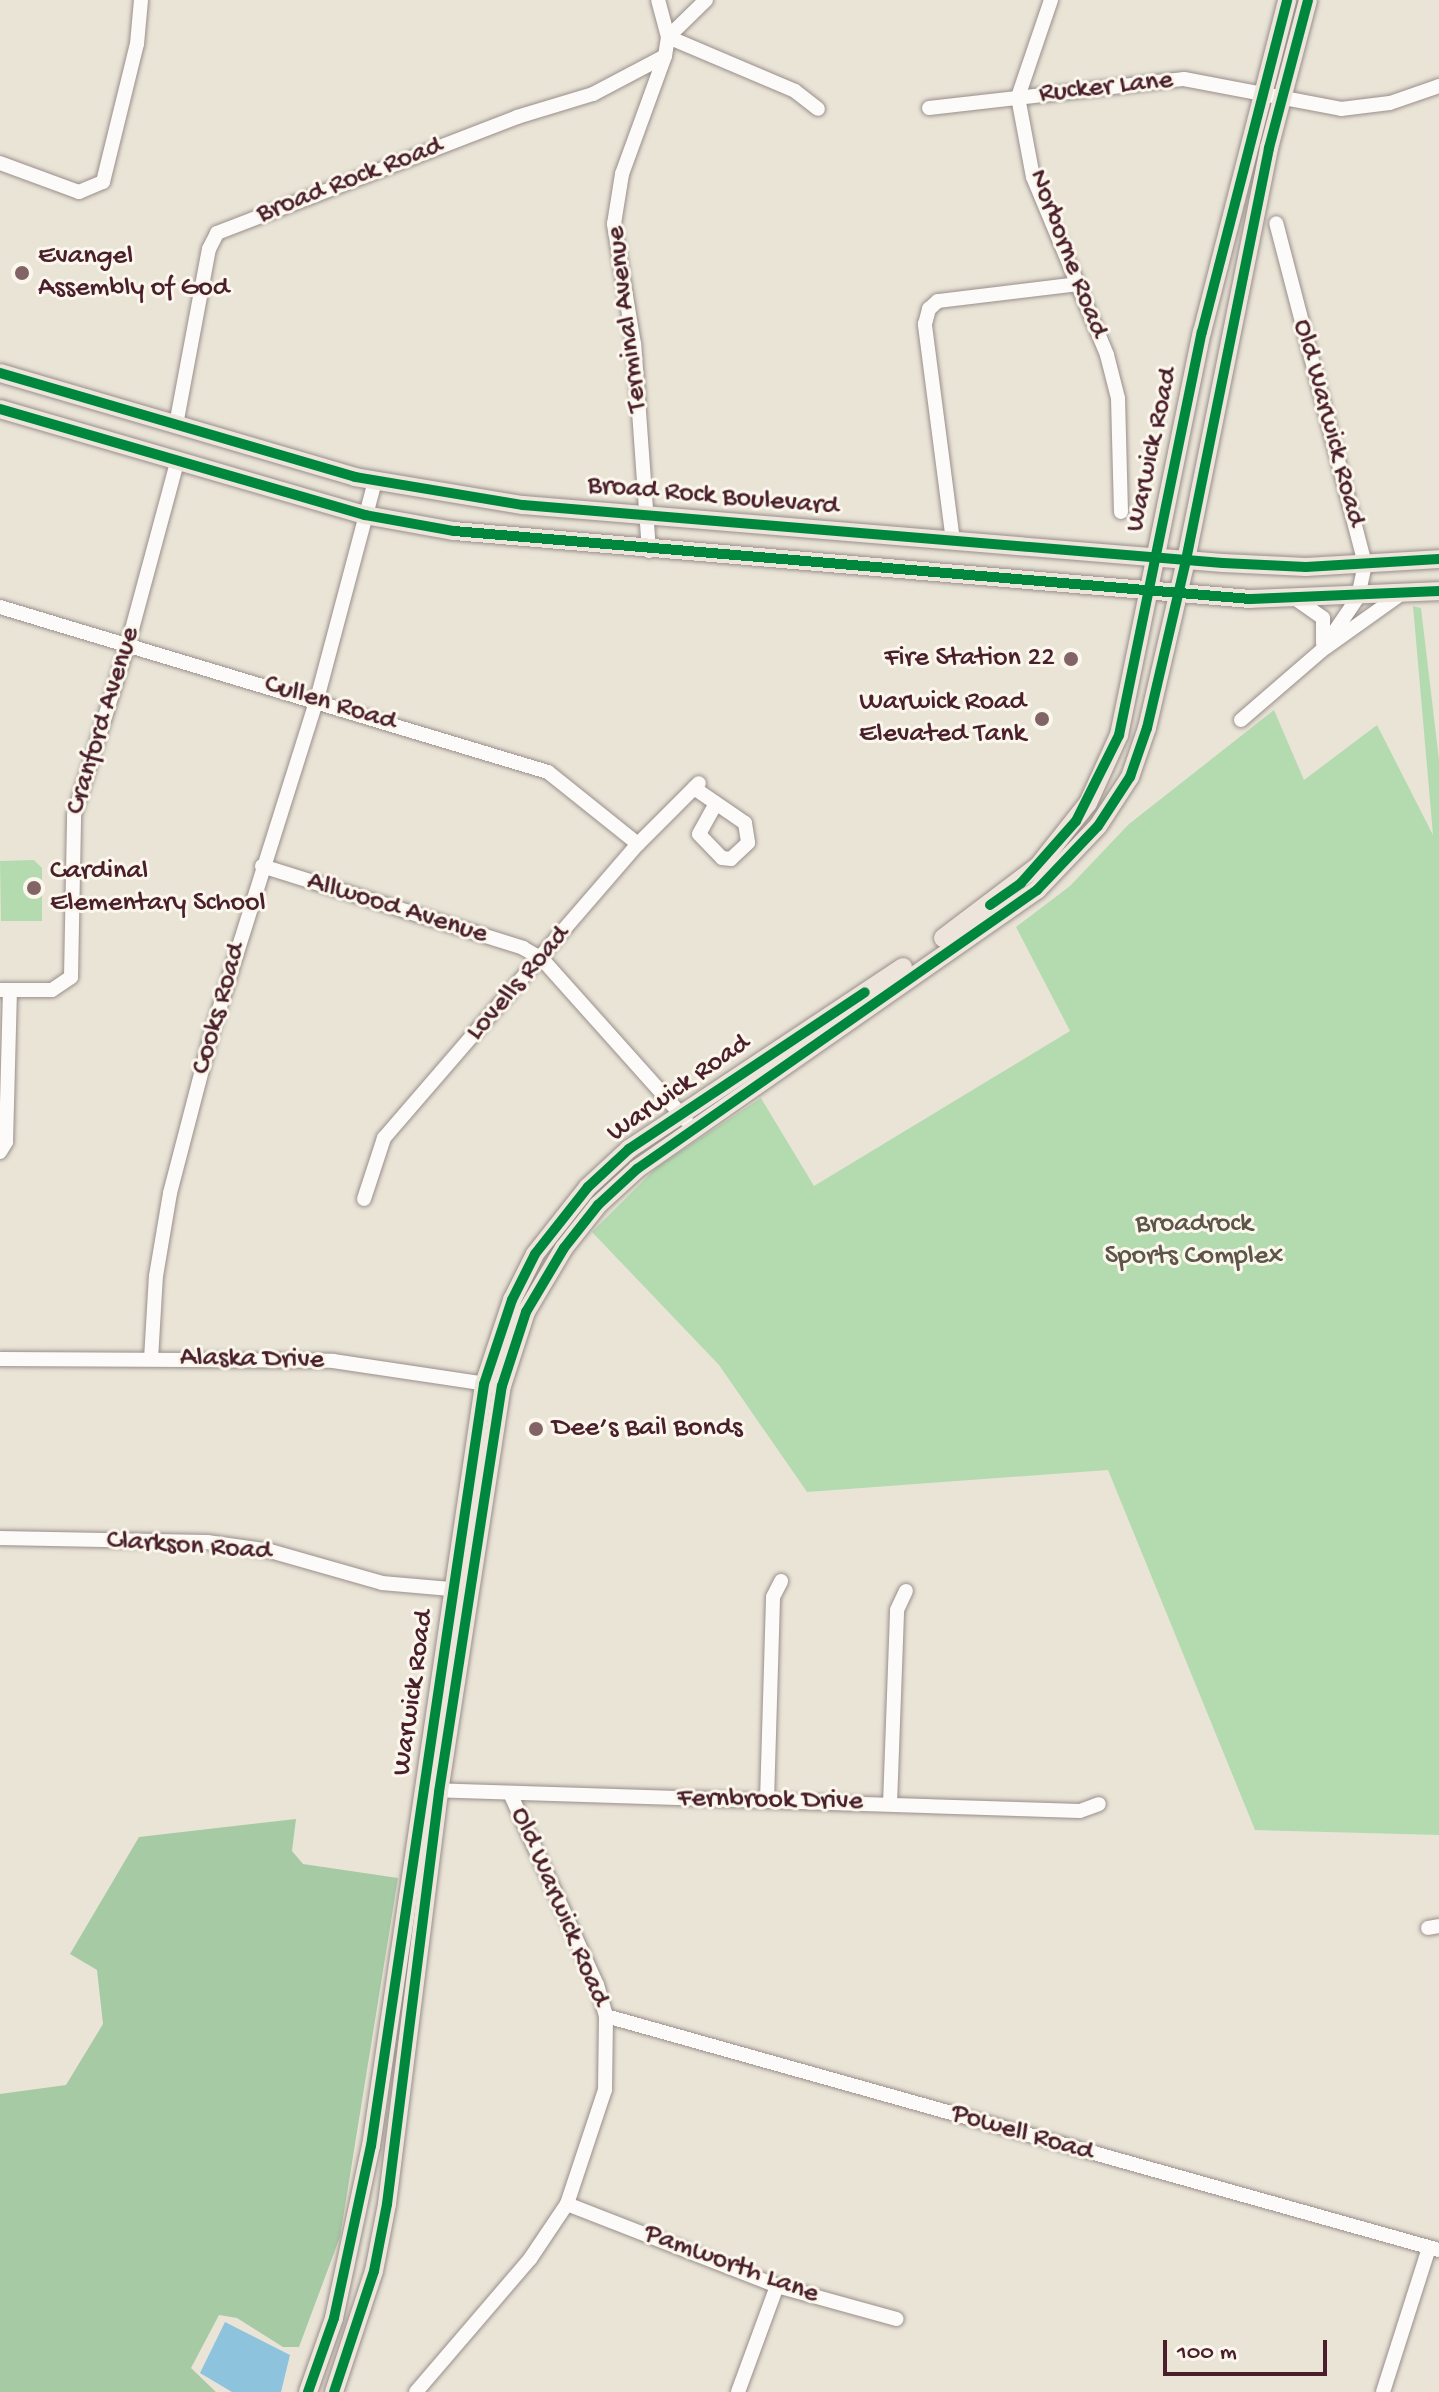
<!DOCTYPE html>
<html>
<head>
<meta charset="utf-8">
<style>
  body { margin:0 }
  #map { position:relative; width:1439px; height:2392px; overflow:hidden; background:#eae4d7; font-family:"Gochi Hand",sans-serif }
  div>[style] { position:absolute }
  .green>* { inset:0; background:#b4dbb0 }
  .forest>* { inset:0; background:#a6caa4 }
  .water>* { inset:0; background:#8dc3dd }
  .roads { filter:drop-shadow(0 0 2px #998f8b) drop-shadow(0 0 2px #998f8b) }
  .minor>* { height:14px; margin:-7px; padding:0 7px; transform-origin:7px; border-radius:7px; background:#fcfbf9 }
  .major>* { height:18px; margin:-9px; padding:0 9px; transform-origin:9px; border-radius:9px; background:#ede5dc }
  .cycleway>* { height:10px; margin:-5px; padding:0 5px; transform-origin:5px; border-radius:5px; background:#00873e }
  .dots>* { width:22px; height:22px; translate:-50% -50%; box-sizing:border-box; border:4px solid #fbf7ec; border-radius:50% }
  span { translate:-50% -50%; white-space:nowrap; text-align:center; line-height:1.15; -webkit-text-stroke:6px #fbf7ec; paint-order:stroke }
  .street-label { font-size:28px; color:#4a1f2b }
  .poi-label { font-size:28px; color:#4a1f2b }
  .left { translate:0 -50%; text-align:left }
  .right { translate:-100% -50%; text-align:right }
  .park-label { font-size:28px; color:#5d5549 }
  .scale { position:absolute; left:1163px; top:2340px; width:164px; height:36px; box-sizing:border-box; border:4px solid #4a1f2b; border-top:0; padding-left:10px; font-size:24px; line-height:28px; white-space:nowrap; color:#4a1f2b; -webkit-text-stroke:6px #fbf7ec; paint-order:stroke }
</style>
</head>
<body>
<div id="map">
  <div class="green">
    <div style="clip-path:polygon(1413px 606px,1421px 608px,1439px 760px,1439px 1835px,1255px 1830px,1108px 1470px,807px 1492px,719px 1365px,592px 1232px,657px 1167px,761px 1098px,814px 1186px,1070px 1031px,1016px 927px,1070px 886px,1129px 824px,1274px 710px,1304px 780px,1377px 725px,1433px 835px)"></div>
    <div style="clip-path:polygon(34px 860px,42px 868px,42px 921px,1px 921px,0 861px)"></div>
  </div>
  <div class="forest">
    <div style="clip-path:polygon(296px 1819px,292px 1851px,303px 1864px,398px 1878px,340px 2237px,299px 2347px,283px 2347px,237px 2318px,219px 2315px,191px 2368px,216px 2392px,0 2392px,0 2094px,66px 2085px,103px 2024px,97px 1970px,70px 1954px,139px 1837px)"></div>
  </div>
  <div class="water">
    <div style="clip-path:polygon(225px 2322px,290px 2355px,281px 2392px,232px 2392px,200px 2373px)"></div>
  </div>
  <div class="roads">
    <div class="minor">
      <div style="left:706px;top:0;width:53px;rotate:135.8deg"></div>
      <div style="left:668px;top:37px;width:138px;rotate:23deg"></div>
      <div style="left:795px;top:91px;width:29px;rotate:38deg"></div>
      <div style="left:1051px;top:0;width:102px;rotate:108.8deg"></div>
      <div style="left:1018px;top:97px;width:81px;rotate:79.4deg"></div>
      <div style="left:1033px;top:177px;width:193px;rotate:67.4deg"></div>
      <div style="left:1107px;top:355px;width:44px;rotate:75.7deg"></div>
      <div style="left:1118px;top:398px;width:114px;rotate:88.5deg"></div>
      <div style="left:929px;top:108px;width:257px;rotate:-6.5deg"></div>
      <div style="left:1184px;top:79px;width:160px;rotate:10.8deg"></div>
      <div style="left:1341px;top:109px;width:49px;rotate:-7deg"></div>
      <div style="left:1390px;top:103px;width:52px;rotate:-19.1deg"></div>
      <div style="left:0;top:163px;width:84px;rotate:20.2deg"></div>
      <div style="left:79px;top:192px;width:26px;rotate:-23deg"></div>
      <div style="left:103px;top:182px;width:142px;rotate:-76.2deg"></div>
      <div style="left:137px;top:44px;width:44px;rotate:-84.8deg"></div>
      <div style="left:176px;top:425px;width:179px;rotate:-79.4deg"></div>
      <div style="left:209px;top:249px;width:18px;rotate:-63deg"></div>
      <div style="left:217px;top:233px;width:322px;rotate:-21.1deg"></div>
      <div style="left:517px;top:117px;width:79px;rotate:-16.8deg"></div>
      <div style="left:593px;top:94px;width:81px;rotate:-27.8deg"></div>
      <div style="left:953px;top:541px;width:219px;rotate:-97.4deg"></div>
      <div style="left:925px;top:324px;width:16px;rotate:-75deg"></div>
      <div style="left:929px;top:309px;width:12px;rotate:-42deg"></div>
      <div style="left:938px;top:301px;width:141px;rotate:-6.9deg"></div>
      <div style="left:649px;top:551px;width:208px;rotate:-94.1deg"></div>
      <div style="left:634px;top:344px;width:122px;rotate:-99.5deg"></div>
      <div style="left:614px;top:224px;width:51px;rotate:-80.9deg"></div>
      <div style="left:622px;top:174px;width:126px;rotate:-70deg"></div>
      <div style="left:665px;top:56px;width:19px;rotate:-81deg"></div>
      <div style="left:668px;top:37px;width:38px;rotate:-105deg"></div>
      <div style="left:1296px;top:599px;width:33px;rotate:35deg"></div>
      <div style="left:1323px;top:618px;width:25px;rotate:90deg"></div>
      <div style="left:0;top:607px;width:572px;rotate:16.76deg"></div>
      <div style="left:548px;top:772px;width:115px;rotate:38.7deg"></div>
      <div style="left:1325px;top:648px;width:93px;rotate:-35.4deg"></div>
      <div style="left:1241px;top:720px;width:107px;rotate:-40.8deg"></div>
      <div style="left:1322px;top:650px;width:64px;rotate:-55.8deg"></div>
      <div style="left:1358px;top:597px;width:34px;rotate:-78deg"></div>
      <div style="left:1365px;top:564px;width:352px;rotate:-104.6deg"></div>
      <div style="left:694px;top:788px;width:62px;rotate:34.5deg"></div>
      <div style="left:745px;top:823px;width:20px;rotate:81deg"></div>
      <div style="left:748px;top:843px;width:23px;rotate:137deg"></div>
      <div style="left:731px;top:859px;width:9px;rotate:-174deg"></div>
      <div style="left:722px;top:858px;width:33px;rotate:-134deg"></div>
      <div style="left:699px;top:834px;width:35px;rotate:-61deg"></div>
      <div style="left:262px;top:866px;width:274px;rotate:17.4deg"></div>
      <div style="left:523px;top:948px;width:22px;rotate:30deg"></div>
      <div style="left:542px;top:959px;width:216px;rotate:48.2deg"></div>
      <div style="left:0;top:990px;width:52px"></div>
      <div style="left:52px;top:990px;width:23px;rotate:-34deg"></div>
      <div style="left:71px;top:977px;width:162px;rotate:-88.9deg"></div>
      <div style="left:74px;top:815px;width:179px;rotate:-72.5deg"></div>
      <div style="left:128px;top:644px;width:188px;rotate:-74.9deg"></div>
      <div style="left:0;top:1152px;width:12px;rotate:-59deg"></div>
      <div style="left:6px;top:1142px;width:152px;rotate:-88.5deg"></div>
      <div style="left:364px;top:1199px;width:64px;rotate:-71.8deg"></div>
      <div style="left:384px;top:1138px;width:389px;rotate:-49.2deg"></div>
      <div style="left:638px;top:844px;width:86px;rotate:-45deg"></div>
      <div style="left:0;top:1359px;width:333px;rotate:0.3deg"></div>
      <div style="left:333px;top:1361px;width:163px;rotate:8.5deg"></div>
      <div style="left:151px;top:1359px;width:83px;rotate:-86.6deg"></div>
      <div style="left:156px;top:1276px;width:84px;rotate:-80.4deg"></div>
      <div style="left:170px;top:1193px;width:166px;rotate:-75.4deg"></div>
      <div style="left:212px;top:1032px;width:349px;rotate:-72.5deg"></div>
      <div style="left:317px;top:699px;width:226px;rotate:-75.1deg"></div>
      <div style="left:0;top:1538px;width:207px;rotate:1.1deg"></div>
      <div style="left:207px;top:1542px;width:64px;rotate:8.1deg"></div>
      <div style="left:270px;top:1551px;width:116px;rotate:15.9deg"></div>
      <div style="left:382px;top:1583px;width:80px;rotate:5deg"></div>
      <div style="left:429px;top:1790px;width:651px;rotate:1.85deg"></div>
      <div style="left:1080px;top:1811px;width:20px;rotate:-20deg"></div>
      <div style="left:767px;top:1801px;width:204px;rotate:-88.3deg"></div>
      <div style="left:773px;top:1597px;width:18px;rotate:-63deg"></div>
      <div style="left:890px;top:1804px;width:194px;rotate:-87.9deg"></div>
      <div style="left:897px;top:1610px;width:21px;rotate:-65deg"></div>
      <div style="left:1428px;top:1928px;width:11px;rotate:-10deg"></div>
      <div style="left:606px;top:2016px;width:865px;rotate:15.69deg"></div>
      <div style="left:567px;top:2204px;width:225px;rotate:21.3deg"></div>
      <div style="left:777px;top:2286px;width:124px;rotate:15.4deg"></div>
      <div style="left:416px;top:2392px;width:175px;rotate:-49.4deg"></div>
      <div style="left:530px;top:2259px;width:66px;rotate:-56.1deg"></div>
      <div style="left:567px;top:2204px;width:120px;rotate:-71.6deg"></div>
      <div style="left:605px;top:2090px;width:74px;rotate:-89.2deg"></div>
      <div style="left:606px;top:2016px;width:32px;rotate:-106deg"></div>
      <div style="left:597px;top:1985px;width:209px;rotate:-114.4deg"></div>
      <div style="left:738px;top:2392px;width:113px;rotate:-69.8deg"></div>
      <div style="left:1383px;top:2392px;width:151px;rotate:-72.3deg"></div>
    </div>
    <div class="major">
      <div style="left:0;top:373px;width:370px;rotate:16.3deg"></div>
      <div style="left:355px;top:477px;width:170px;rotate:9.5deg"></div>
      <div style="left:523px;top:505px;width:702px;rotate:4.74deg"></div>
      <div style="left:1223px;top:563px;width:83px;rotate:2.8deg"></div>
      <div style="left:1306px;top:567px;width:133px;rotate:-3.4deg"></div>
      <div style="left:0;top:409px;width:380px;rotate:16.2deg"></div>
      <div style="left:365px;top:515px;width:90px;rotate:10.2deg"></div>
      <div style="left:454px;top:531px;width:799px;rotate:4.88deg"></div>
      <div style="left:1250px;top:599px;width:189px;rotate:-2.4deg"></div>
      <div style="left:943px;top:938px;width:119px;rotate:-37.2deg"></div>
      <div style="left:1038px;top:866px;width:80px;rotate:-51.6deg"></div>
      <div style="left:1088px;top:803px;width:75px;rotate:-65.5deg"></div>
      <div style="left:1119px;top:735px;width:411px;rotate:-78.4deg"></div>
      <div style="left:1202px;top:332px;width:343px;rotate:-75.6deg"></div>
      <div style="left:308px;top:2392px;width:78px;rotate:-70.6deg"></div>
      <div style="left:334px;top:2318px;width:176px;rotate:-77.9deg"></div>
      <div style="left:371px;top:2146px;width:770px;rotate:-81.56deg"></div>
      <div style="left:484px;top:1384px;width:89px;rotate:-71.6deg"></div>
      <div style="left:512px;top:1300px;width:51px;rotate:-63.4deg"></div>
      <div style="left:535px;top:1254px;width:85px;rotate:-51.7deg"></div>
      <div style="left:588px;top:1187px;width:56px;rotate:-42.8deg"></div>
      <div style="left:629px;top:1149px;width:329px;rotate:-33.6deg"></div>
      <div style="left:334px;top:2392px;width:127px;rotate:-71.7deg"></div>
      <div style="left:374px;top:2271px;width:68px;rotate:-79deg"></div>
      <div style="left:387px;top:2204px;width:415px;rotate:-82.8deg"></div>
      <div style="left:439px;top:1792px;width:411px;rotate:-81.2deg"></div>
      <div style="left:502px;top:1386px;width:78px;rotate:-72deg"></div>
      <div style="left:526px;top:1312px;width:74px;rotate:-59.3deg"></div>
      <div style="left:564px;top:1248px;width:55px;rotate:-51.7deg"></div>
      <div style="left:598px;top:1205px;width:53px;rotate:-42.7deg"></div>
      <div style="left:637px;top:1169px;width:488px;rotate:-34.9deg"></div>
      <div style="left:1037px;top:890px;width:88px;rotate:-46.4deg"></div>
      <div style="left:1098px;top:826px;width:59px;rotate:-56.9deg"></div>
      <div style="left:1130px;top:777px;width:52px;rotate:-70.9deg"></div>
      <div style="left:1147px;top:728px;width:172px;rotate:-76.9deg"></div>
      <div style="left:1186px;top:560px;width:420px;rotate:-78.6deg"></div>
      <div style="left:1269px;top:148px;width:153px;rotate:-75.2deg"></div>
    </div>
  </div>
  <div class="cycleway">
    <div style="left:0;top:373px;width:370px;rotate:16.3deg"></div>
    <div style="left:355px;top:477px;width:170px;rotate:9.5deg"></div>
    <div style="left:523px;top:505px;width:702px;rotate:4.74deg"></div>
    <div style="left:1223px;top:563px;width:83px;rotate:2.8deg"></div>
    <div style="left:1306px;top:567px;width:133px;rotate:-3.4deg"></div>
    <div style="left:0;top:409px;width:380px;rotate:16.2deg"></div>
    <div style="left:365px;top:515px;width:90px;rotate:10.2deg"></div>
    <div style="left:454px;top:531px;width:799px;rotate:4.88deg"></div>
    <div style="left:1250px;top:599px;width:189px;rotate:-2.4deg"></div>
    <div style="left:990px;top:905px;width:38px;rotate:-35deg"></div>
    <div style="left:1021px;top:883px;width:83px;rotate:-48.4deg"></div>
    <div style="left:1076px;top:821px;width:96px;rotate:-63.4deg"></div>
    <div style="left:1119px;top:735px;width:411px;rotate:-78.4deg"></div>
    <div style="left:1202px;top:332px;width:343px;rotate:-75.6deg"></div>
    <div style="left:308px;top:2392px;width:78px;rotate:-70.6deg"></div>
    <div style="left:334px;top:2318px;width:176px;rotate:-77.9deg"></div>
    <div style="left:371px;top:2146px;width:770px;rotate:-81.56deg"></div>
    <div style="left:484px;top:1384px;width:89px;rotate:-71.6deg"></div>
    <div style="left:512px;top:1300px;width:51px;rotate:-63.4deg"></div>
    <div style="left:535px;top:1254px;width:85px;rotate:-51.7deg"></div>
    <div style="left:588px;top:1187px;width:56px;rotate:-42.8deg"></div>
    <div style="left:629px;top:1149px;width:283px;rotate:-33.6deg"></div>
    <div style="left:334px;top:2392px;width:127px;rotate:-71.7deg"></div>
    <div style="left:374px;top:2271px;width:68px;rotate:-79deg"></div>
    <div style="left:387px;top:2204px;width:415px;rotate:-82.8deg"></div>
    <div style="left:439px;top:1792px;width:411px;rotate:-81.2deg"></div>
    <div style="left:502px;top:1386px;width:78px;rotate:-72deg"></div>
    <div style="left:526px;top:1312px;width:74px;rotate:-59.3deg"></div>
    <div style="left:564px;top:1248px;width:55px;rotate:-51.7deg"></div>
    <div style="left:598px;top:1205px;width:53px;rotate:-42.7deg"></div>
    <div style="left:637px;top:1169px;width:488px;rotate:-34.9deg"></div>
    <div style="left:1037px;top:890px;width:88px;rotate:-46.4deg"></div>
    <div style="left:1098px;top:826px;width:59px;rotate:-56.9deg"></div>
    <div style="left:1130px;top:777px;width:52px;rotate:-70.9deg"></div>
    <div style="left:1147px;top:728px;width:172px;rotate:-76.9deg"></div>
    <div style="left:1186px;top:560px;width:420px;rotate:-78.6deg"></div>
    <div style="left:1269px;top:148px;width:153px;rotate:-75.2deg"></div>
  </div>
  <div class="dots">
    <div style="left:22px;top:273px;background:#826467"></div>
    <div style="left:1071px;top:659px;background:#826467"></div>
    <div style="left:1042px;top:719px;background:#826467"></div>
    <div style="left:34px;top:888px;background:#826467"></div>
    <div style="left:536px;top:1429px;background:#826467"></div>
  </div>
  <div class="street-label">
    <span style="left:1106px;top:88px;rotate:-6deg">Rucker Lane</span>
    <span style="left:350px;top:181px;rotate:-21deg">Broad Rock Road</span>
    <span style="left:1067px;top:254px;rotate:69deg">Norborne Road</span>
    <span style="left:628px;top:319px;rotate:-97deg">Terminal Avenue</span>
    <span style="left:1328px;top:423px;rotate:75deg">Old Warwick Road</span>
    <span style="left:1153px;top:450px;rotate:-78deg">Warwick Road</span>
    <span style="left:713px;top:497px;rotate:5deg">Broad Rock Boulevard</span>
    <span style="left:330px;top:704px;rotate:17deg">Cullen Road</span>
    <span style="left:104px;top:721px;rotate:-73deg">Cranford Avenue</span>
    <span style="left:397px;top:909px;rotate:17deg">Allwood Avenue</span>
    <span style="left:519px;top:984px;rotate:-49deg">Lovells Road</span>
    <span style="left:220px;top:1009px;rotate:-74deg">Cooks Road</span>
    <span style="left:679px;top:1089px;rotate:-35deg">Warwick Road</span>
    <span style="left:252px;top:1360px;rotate:1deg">Alaska Drive</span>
    <span style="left:189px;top:1547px;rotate:4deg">Clarkson Road</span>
    <span style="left:414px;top:1693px;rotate:-82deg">Warwick Road</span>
    <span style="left:770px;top:1801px;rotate:1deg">Fernbrook Drive</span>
    <span style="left:559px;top:1907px;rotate:67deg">Old Warwick Road</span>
    <span style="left:1022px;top:2134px;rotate:16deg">Powell Road</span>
    <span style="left:731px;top:2265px;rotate:20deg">Pamworth Lane</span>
  </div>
  <div class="poi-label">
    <span class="left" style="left:38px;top:273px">Evangel<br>Assembly of God</span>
    <span class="right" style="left:1055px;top:659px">Fire Station 22</span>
    <span class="right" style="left:1026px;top:719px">Warwick Road<br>Elevated Tank</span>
    <span class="left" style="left:50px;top:888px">Cardinal<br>Elementary School</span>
    <span class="left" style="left:552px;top:1429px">Dee’s Bail Bonds</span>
  </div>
  <div class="park-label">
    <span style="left:1194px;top:1241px">Broadrock<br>Sports Complex</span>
  </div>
  <div class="scale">100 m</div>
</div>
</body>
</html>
